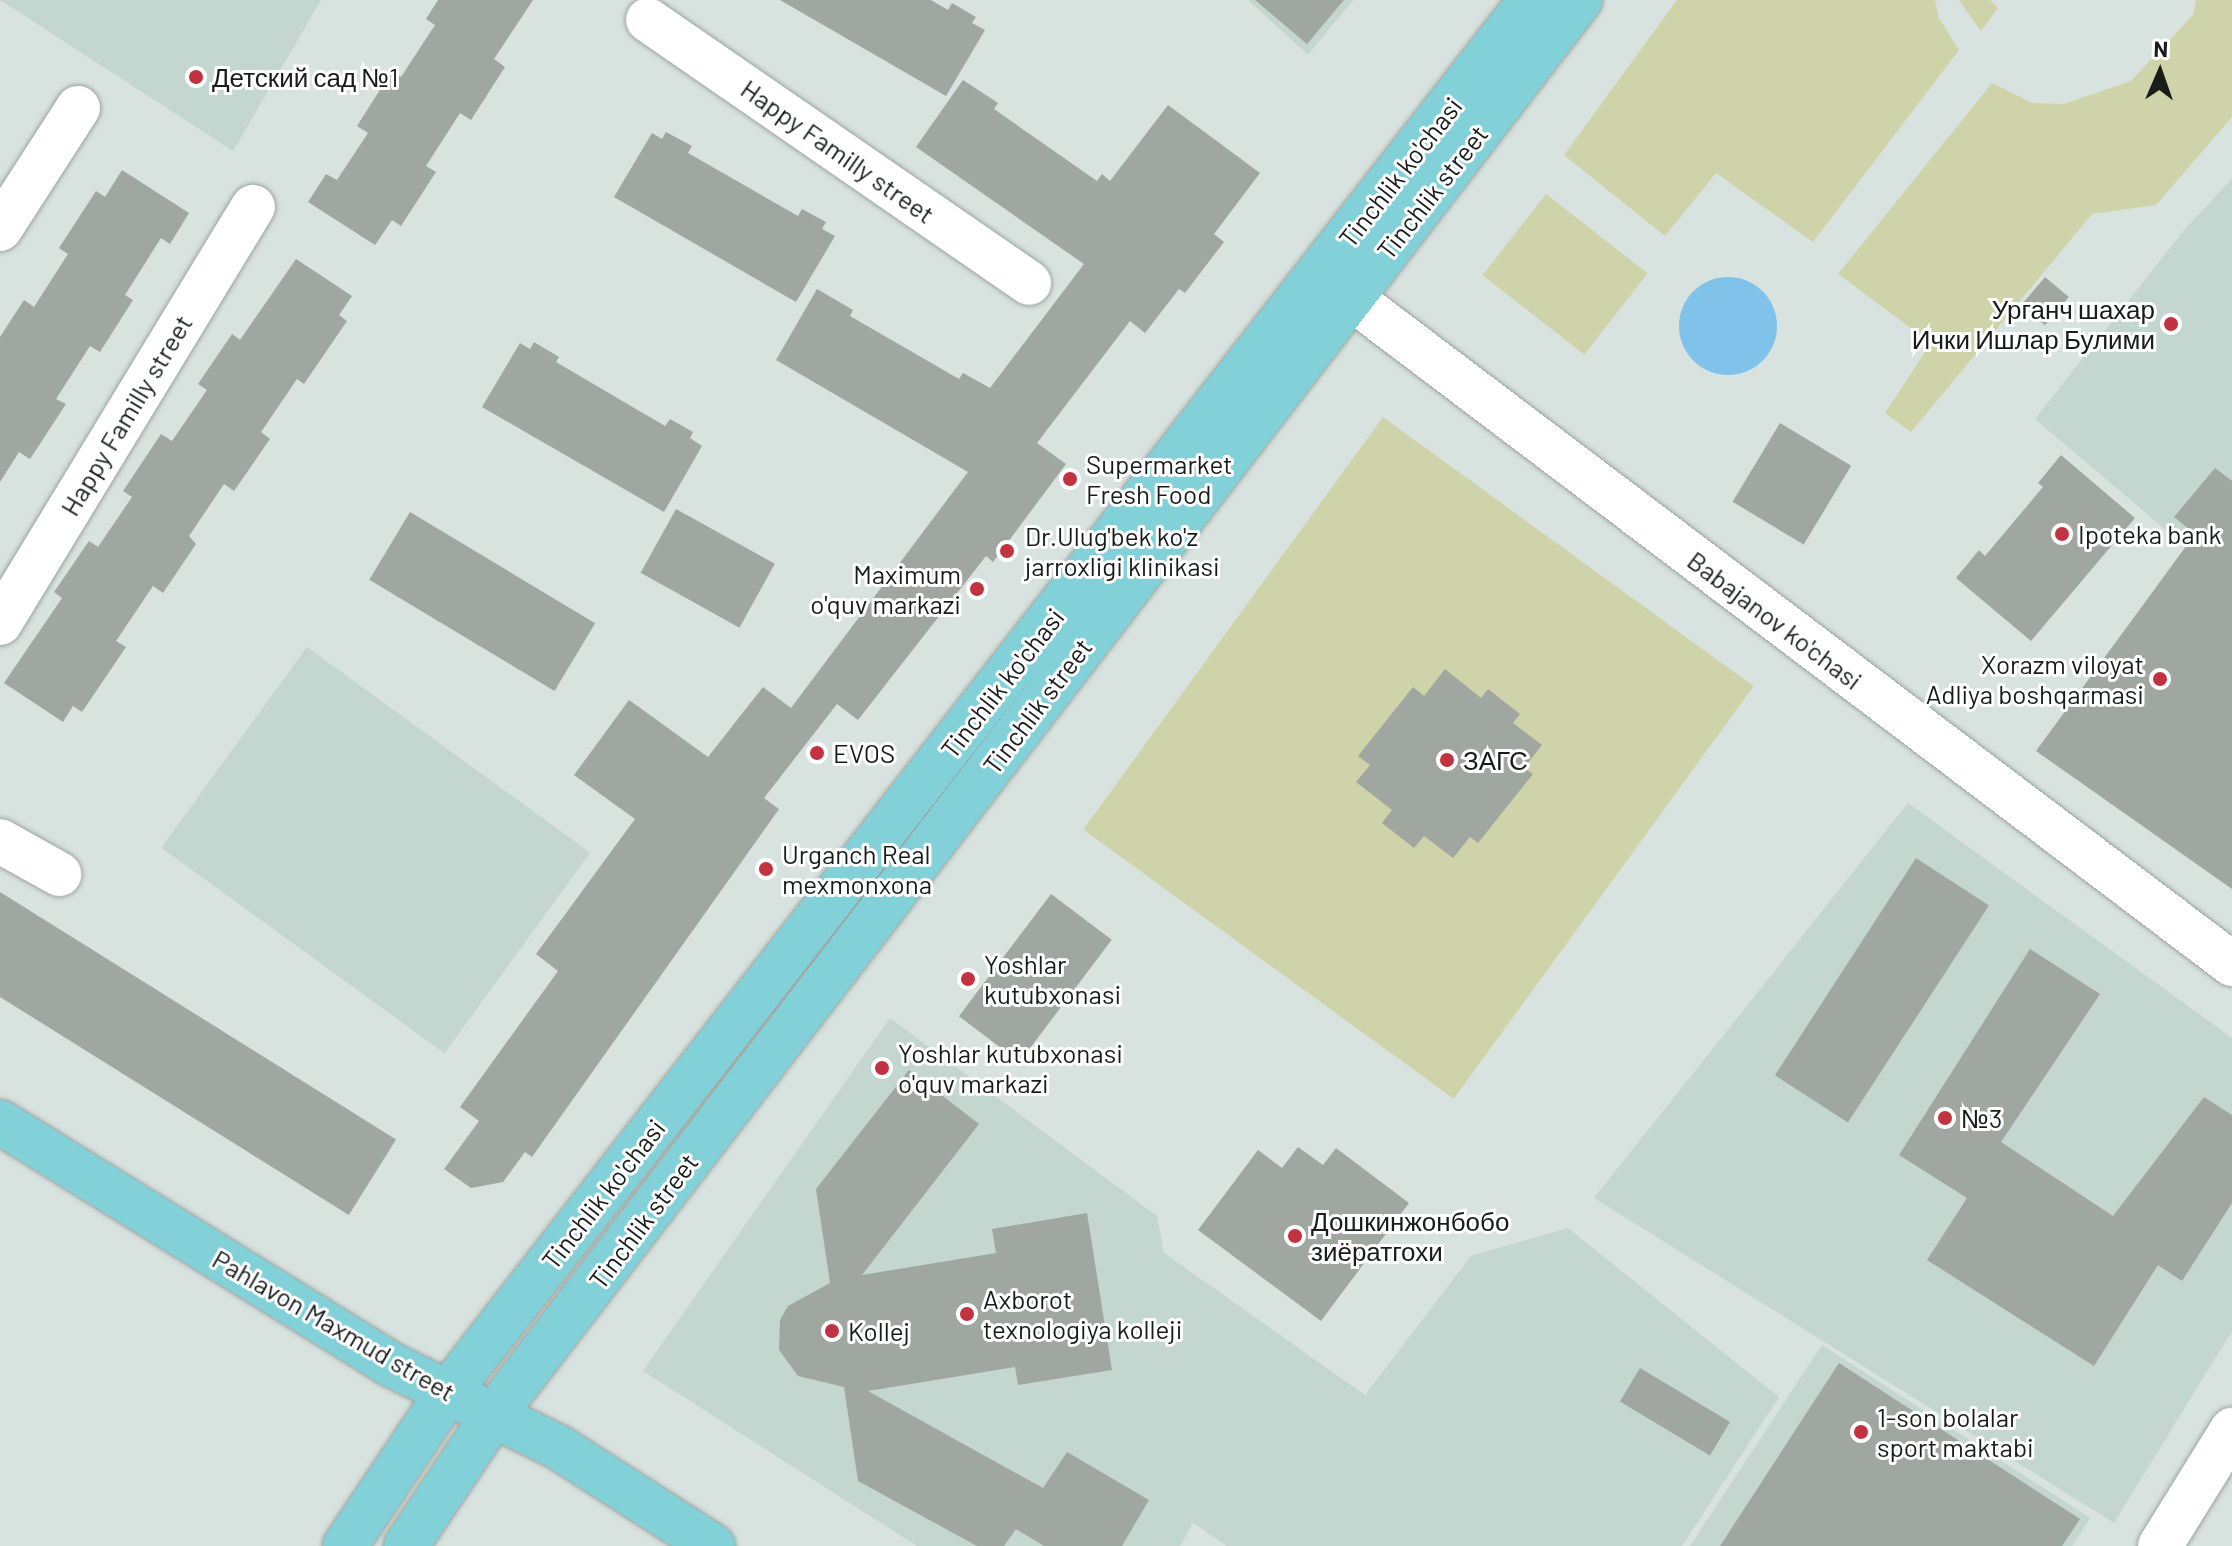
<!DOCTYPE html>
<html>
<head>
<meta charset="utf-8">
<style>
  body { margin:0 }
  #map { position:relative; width:2232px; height:1546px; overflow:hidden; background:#d8e2df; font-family:Barlow,sans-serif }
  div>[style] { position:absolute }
  .built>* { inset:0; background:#c4d6d0; transform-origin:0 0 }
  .green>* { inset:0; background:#ced3aa; transform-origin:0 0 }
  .water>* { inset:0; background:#80c2ea }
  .round { border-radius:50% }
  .building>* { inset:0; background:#a0a6a0; transform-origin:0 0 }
  .roads { filter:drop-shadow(0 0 2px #9ba4a1) drop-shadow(0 0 2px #9ba4a1) }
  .minor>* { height:44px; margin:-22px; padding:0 22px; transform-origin:22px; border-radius:22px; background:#fff }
  .major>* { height:44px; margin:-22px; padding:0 22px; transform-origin:22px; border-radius:22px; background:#82d1d9 }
  .dots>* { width:22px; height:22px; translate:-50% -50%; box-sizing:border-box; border:4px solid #fff; border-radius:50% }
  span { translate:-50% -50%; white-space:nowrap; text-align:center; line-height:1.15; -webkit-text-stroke:6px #fff; paint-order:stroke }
  .poi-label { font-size:26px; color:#181c1b }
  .left { translate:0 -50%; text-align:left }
  .right { translate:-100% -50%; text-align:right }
  .street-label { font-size:26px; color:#181c1b }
  .north { position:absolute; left:2120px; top:32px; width:80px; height:80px; -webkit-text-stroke:6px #fff; paint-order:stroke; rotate:2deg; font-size:22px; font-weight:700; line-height:32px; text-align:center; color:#181c1b }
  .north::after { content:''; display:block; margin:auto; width:28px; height:36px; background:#181c1b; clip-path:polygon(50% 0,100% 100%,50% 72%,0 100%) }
</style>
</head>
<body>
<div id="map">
  <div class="built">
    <div style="clip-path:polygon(0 0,321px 0,233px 151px)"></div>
    <div style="clip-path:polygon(1248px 0,1353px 0,1308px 55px)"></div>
    <div style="clip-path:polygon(2232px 179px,2232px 586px,2035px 419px,2185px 229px)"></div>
    <div style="left:307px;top:647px;width:350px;height:248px;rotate:36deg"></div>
    <div style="clip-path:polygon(1908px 803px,2232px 1038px,2232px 1331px,2114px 1523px,1594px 1198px)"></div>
    <div style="clip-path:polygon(890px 1018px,1157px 1216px,1164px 1253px,1365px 1395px,1471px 1256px,1568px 1228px,1779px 1397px,1682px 1546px,1227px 1546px,1193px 1523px,1180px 1546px,917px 1546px,643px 1371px)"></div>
    <div style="clip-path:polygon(1822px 1345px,2090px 1518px,2072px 1546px,1690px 1546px)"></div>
  </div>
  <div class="green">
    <div style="clip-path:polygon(1677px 0,1935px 0,1939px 18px,1959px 50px,1813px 242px,1716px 173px,1665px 236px,1564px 155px)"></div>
    <div style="clip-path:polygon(1959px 0,1990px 0,1998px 8px,1981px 31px)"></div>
    <div style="clip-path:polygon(2196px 0,2232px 0,2232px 117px,2156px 205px,2092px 214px,1911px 432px,1885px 413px,1931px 343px,1838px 274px,1992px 83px,2032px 103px,2064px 104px,2131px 81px,2193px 15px)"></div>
    <div style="left:1546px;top:194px;width:129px;height:103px;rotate:38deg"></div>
    <div style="left:1383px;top:417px;width:458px;height:510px;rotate:36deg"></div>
  </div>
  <div class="water">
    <div class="round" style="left:1679px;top:277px;width:98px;height:98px"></div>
  </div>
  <div class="building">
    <div style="clip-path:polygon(438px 0,533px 0,494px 59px,505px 67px,471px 120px,460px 113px,426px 166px,436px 172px,401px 226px,392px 220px,375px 245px,308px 202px,326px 174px,337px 180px,368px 133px,357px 126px,392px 71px,401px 77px,435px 25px,426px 19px)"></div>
    <div style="clip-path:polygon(780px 0,931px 0,948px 10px,952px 3px,976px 17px,972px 23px,985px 30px,946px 96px)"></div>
    <div style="clip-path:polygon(1255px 0,1344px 0,1307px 44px)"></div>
    <div style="clip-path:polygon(963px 80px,998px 103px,994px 109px,1097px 181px,1102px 174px,1110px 181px,1168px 105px,1260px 173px,1214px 234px,1224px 242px,1185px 293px,1179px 289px,1145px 333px,1130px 321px,1037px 443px,1066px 464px,993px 562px,986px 556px,858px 720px,837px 704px,764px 798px,779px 809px,532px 1157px,525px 1152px,503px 1182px,471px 1188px,444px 1169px,479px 1121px,460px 1107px,558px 971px,536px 954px,635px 819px,574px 775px,629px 700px,708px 757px,763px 687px,791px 708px,968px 472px,776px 360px,817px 289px,853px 310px,850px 316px,959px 379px,963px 373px,990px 388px,1084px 264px,916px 147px)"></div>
    <div style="clip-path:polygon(666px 132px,692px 146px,688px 153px,798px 216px,802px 209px,826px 222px,822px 229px,835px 236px,796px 302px,614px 197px,652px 133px,662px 139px)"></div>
    <div style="clip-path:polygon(122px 170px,189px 213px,170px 244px,161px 238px,125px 295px,133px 300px,100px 352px,90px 346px,56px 399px,66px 404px,30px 459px,19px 452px,0 482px,0 337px,24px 300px,34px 307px,68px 254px,59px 248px,96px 191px,105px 197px)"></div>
    <div style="clip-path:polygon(296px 259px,352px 296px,339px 315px,347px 321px,304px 384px,297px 379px,261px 432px,270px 439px,234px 491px,224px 484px,189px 536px,196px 544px,163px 593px,153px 586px,116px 641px,126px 647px,82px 712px,73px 706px,63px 722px,4px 683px,62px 598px,54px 592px,89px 541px,98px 547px,132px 497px,123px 491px,161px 434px,172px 441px,207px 390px,198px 384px,232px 334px,240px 340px)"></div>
    <div style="left:2045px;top:277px;width:31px;height:37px;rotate:40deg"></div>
    <div style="clip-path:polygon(534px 342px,559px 357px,556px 362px,665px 426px,670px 419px,693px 432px,690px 438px,702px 446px,664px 512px,482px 407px,520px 343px,530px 349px)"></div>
    <div style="left:1780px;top:423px;width:83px;height:92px;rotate:31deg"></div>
    <div style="clip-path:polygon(2061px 455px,2135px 518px,2031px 641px,1956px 578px,1979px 550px,1985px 556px,2043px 487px,2038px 483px)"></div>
    <div style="clip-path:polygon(2215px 468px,2232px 481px,2232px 889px,2036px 751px,2195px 534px,2174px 517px)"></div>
    <div style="left:676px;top:509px;width:113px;height:73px;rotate:29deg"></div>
    <div style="left:410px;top:512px;width:216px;height:79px;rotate:31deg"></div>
    <div style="clip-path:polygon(1445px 669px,1481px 698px,1488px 689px,1520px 714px,1513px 723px,1542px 745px,1524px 768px,1533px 774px,1478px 843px,1470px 837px,1453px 858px,1424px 836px,1414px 848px,1382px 823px,1392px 810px,1356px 782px,1370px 765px,1358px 756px,1413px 687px,1424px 696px)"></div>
    <div style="left:1916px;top:858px;width:87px;height:259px;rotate:33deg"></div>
    <div style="left:0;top:892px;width:467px;height:89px;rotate:32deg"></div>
    <div style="left:1051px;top:894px;width:76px;height:153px;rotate:37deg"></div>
    <div style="clip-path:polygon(2030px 949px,2100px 994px,2001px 1142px,2113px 1216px,2204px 1097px,2232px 1115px,2232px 1203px,2182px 1281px,2158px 1265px,2094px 1366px,1927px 1260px,1967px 1198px,1899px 1155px)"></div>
    <div style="clip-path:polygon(909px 1070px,979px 1124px,862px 1275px,996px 1253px,992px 1229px,1087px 1213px,1112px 1370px,1018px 1385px,1015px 1367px,868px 1391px,1043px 1488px,1067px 1452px,1149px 1500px,1122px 1546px,1044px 1546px,1016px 1529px,1004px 1546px,977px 1546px,858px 1481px,844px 1387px,798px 1376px,779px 1350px,780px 1320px,788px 1306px,830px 1283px,816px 1189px)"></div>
    <div style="clip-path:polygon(1298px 1147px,1323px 1165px,1336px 1148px,1409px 1203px,1321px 1321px,1198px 1230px,1258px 1150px,1282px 1168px)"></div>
    <div style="clip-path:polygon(1839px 1363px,2080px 1519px,2062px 1546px,1720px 1546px)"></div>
    <div style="left:1640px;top:1368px;width:105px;height:39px;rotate:31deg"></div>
  </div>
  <div class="roads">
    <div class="minor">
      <div style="left:648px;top:20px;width:463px;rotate:34.6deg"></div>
      <div style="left:0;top:229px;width:144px;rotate:-57.2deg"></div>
      <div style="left:1322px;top:276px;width:1141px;rotate:37.09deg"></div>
      <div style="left:0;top:623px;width:487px;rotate:-58.7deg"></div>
      <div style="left:0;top:841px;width:68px;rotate:29.2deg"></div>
      <div style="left:2160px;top:1546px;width:137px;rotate:-58.2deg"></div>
    </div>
    <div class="major">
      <div style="left:0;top:1122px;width:459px;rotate:31.8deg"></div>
      <div style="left:390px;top:1364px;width:187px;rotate:26.3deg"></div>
      <div style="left:558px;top:1447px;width:184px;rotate:32.6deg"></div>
      <div style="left:345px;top:1546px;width:182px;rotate:-56.2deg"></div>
      <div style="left:446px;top:1395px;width:1767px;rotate:-52.13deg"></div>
      <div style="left:406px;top:1546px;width:160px;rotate:-56.2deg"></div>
      <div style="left:495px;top:1413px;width:1782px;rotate:-52.48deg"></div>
    </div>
  </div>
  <div class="dots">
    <div style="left:196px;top:77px;background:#c23240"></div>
    <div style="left:2171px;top:324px;background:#c23240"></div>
    <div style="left:1070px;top:479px;background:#c23240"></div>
    <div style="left:2062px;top:534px;background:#c23240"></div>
    <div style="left:1007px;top:551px;background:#c23240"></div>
    <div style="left:977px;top:589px;background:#c23240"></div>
    <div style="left:2160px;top:679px;background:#c23240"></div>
    <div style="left:817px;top:753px;background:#c23240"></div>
    <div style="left:1447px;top:760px;background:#c23240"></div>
    <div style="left:766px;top:869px;background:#c23240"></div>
    <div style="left:968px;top:979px;background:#c23240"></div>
    <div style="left:882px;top:1068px;background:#c23240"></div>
    <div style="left:1945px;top:1118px;background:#c23240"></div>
    <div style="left:1295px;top:1236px;background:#c23240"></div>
    <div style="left:967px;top:1314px;background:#c23240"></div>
    <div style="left:832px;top:1331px;background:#c23240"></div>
    <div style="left:1861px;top:1432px;background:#c23240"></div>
  </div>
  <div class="poi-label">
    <span class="left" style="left:212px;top:77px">Детский сад №1</span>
    <span class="right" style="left:2155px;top:324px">Урганч шахар<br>Ички Ишлар Булими</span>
    <span class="left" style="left:1086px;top:479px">Supermarket<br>Fresh Food</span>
    <span class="left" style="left:2078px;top:534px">Ipoteka bank</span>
    <span class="left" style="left:1025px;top:551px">Dr.Ulug'bek ko'z<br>jarroxligi klinikasi</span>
    <span class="right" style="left:961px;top:589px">Maximum<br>o'quv markazi</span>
    <span class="right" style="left:2144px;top:679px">Xorazm viloyat<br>Adliya boshqarmasi</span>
    <span class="left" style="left:833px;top:753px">EVOS</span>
    <span class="left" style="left:1463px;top:760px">ЗАГС</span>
    <span class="left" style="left:782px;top:869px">Urganch Real<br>mexmonxona</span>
    <span class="left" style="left:984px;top:979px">Yoshlar<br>kutubxonasi</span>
    <span class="left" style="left:898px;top:1068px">Yoshlar kutubxonasi<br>o'quv markazi</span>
    <span class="left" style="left:1961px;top:1118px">№3</span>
    <span class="left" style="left:1311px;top:1236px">Дошкинжонбобо<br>зиёратгохи</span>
    <span class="left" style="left:983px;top:1314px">Axborot<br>texnologiya kolleji</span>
    <span class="left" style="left:848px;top:1331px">Kollej</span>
    <span class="left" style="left:1877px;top:1432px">1-son bolalar<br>sport maktabi</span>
  </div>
  <div class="street-label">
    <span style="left:838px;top:151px;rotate:35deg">Happy Familly street</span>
    <span style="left:1400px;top:172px;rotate:-52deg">Tinchlik ko'chasi</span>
    <span style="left:1432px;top:192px;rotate:-52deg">Tinchlik street</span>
    <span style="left:126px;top:415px;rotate:-59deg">Happy Familly street</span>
    <span style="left:1775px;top:620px;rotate:37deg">Babajanov ko'chasi</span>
    <span style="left:1002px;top:683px;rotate:-52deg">Tinchlik ko'chasi</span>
    <span style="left:1037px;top:706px;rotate:-53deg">Tinchlik street</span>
    <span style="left:603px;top:1194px;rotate:-52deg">Tinchlik ko'chasi</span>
    <span style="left:643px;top:1221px;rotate:-53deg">Tinchlik street</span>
    <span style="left:334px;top:1325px;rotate:30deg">Pahlavon Maxmud street</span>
  </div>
  <div class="north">N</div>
</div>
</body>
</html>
